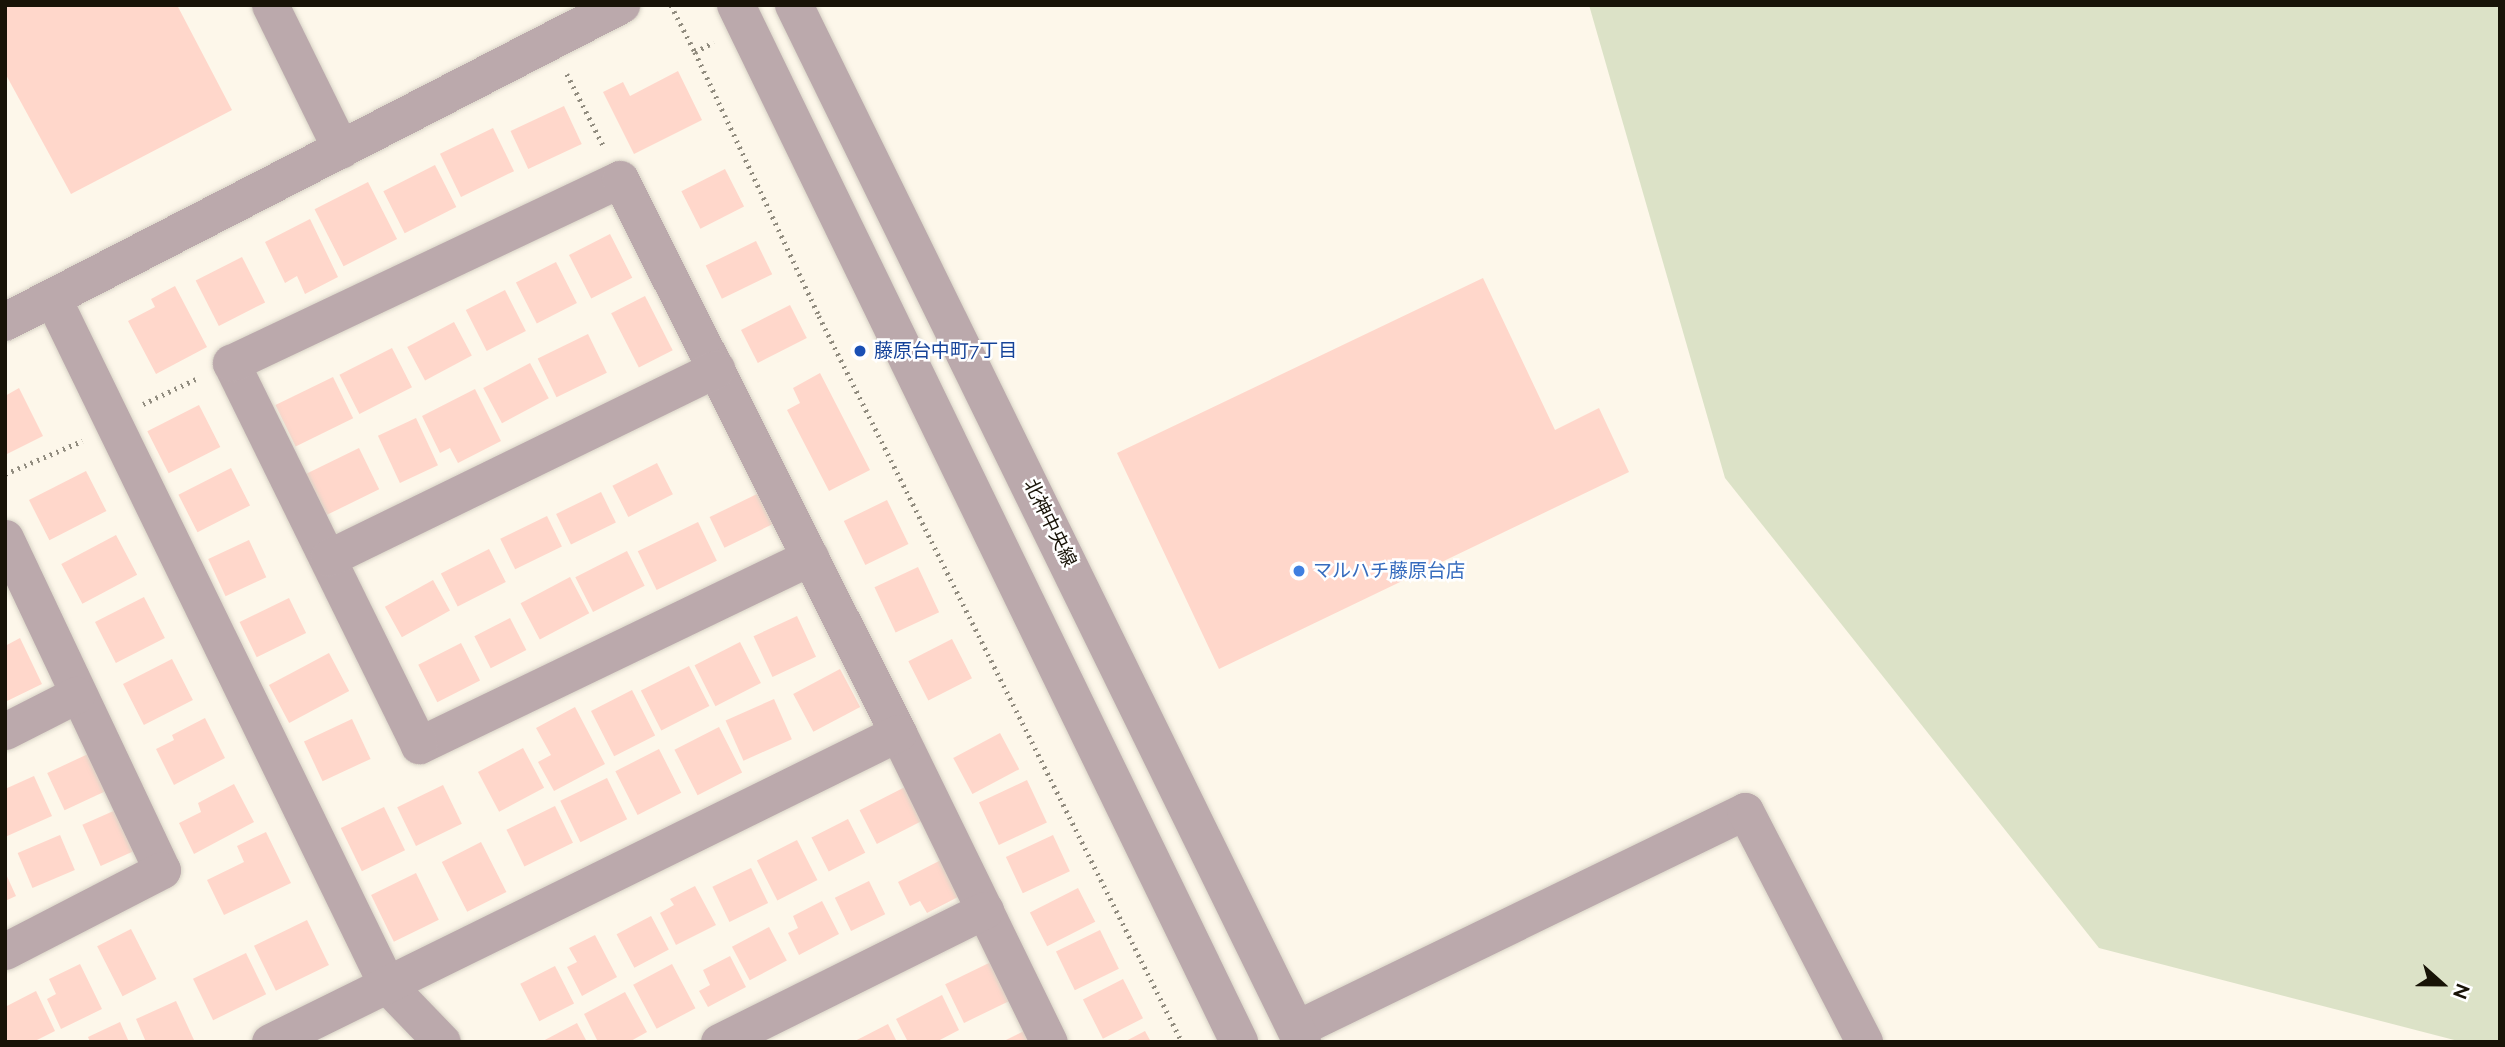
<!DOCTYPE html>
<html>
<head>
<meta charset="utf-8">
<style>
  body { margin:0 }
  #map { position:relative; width:2505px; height:1047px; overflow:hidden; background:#fdf7ea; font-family:Raleway,"Noto Sans JP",sans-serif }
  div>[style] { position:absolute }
  .green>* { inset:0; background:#dce2c7 }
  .building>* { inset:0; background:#ffd7cb; transform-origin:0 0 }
  .path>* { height:4.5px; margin-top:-2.25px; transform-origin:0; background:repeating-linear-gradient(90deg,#918c7f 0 2px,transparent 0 7px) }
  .roads { filter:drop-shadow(0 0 2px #d8d3c6) drop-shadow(0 0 2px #d8d3c6) }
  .minor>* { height:37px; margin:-18.5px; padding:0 18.5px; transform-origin:18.5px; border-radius:18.5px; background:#bba9ac }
  .tertiary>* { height:38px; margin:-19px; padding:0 19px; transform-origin:19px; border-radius:19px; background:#bba9ac }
  .dots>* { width:19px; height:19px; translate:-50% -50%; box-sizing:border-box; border:4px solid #fff; border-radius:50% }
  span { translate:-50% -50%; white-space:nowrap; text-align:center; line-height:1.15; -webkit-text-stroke:5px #fff; paint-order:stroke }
  .transit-label { font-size:19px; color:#164399 }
  .left { translate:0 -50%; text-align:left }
  .street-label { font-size:19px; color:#181307 }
  .shop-label { font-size:19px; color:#366cbe }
  .frame { position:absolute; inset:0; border:7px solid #181307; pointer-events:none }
  .north { position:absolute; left:2407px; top:949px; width:70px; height:70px; -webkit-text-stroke:5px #fff; paint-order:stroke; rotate:111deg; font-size:19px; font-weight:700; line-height:28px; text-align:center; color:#181307 }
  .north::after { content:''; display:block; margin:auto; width:24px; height:32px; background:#181307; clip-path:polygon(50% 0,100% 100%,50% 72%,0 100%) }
</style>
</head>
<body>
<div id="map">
  <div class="green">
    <div style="clip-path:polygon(1589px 5px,2500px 5px,2500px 1042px,2462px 1042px,2099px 948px,1725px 478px)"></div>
  </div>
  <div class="building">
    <div style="clip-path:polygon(5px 5px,177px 5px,232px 110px,71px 194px,5px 73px)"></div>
    <div style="clip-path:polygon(678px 71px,702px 120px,634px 154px,603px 92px,623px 82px,630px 96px)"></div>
    <div style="left:564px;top:106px;width:42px;height:59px;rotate:65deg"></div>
    <div style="left:493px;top:128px;width:48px;height:59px;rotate:64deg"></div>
    <div style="left:435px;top:165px;width:47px;height:58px;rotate:63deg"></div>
    <div style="left:725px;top:169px;width:42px;height:49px;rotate:63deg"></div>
    <div style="left:368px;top:182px;width:64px;height:60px;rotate:63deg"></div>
    <div style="clip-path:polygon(310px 219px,338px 277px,305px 294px,297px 276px,285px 283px,265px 242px)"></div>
    <div style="left:610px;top:234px;width:49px;height:46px;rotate:63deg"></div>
    <div style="left:756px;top:241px;width:37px;height:56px;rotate:64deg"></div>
    <div style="left:242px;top:257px;width:51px;height:52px;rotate:63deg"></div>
    <div style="left:556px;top:262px;width:46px;height:45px;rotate:63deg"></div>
    <div style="clip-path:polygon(1483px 278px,1555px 430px,1599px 408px,1629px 472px,1219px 669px,1117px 453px)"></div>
    <div style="clip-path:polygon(175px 286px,207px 347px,156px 374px,128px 321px,155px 307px,151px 299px)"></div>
    <div style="left:505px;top:290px;width:46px;height:44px;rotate:63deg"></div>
    <div style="left:645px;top:296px;width:61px;height:38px;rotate:63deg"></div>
    <div style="left:790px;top:305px;width:37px;height:55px;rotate:63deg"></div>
    <div style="left:454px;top:322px;width:38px;height:53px;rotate:62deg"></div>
    <div style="left:588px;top:334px;width:43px;height:56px;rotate:64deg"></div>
    <div style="left:392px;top:348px;width:44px;height:59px;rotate:63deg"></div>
    <div style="left:530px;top:363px;width:40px;height:53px;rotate:62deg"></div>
    <div style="clip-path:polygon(820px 373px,870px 470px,829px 491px,787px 410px,800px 403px,793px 388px)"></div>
    <div style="left:333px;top:377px;width:46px;height:64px;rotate:64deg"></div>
    <div style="clip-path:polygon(19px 388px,43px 436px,5px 455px,5px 396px)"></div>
    <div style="clip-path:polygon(475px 389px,501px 441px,458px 463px,450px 448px,440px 453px,422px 416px)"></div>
    <div style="left:199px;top:405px;width:47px;height:58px;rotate:63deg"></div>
    <div style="left:416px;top:418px;width:52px;height:42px;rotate:65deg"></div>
    <div style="left:359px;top:448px;width:46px;height:62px;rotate:64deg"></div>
    <div style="left:657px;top:463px;width:35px;height:50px;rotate:63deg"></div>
    <div style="left:231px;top:468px;width:42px;height:59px;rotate:63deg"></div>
    <div style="left:86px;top:471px;width:45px;height:64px;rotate:63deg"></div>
    <div style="left:601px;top:492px;width:34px;height:50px;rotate:64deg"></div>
    <div style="left:759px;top:493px;width:34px;height:55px;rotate:64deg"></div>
    <div style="left:887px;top:500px;width:49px;height:48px;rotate:64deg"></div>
    <div style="left:547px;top:516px;width:34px;height:52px;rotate:64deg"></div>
    <div style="left:698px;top:522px;width:43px;height:67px;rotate:64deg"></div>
    <div style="left:116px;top:535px;width:45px;height:62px;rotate:62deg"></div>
    <div style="left:249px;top:540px;width:41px;height:45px;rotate:65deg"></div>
    <div style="left:489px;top:549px;width:37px;height:54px;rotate:63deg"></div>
    <div style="left:627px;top:551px;width:39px;height:58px;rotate:63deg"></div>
    <div style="left:918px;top:567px;width:50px;height:48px;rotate:65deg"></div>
    <div style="left:570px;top:577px;width:41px;height:56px;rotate:62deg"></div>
    <div style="left:433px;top:580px;width:35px;height:55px;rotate:61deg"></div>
    <div style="left:144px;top:597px;width:46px;height:55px;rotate:63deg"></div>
    <div style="left:289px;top:598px;width:39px;height:55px;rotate:64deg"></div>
    <div style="left:797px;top:616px;width:45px;height:48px;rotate:65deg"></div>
    <div style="left:510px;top:618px;width:36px;height:40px;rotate:63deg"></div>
    <div style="clip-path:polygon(20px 638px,42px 684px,5px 702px,5px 646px)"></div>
    <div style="left:952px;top:639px;width:44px;height:49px;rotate:63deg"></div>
    <div style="left:740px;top:642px;width:46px;height:51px;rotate:63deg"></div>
    <div style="left:461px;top:643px;width:42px;height:48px;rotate:63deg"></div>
    <div style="left:329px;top:653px;width:43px;height:68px;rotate:62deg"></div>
    <div style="left:172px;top:659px;width:46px;height:55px;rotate:63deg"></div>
    <div style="left:689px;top:666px;width:45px;height:54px;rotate:63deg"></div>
    <div style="left:840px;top:669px;width:43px;height:53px;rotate:62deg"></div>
    <div style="left:632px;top:690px;width:51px;height:46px;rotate:63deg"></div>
    <div style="left:774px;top:699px;width:44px;height:53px;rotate:66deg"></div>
    <div style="clip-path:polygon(575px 707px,605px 764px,554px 791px,538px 762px,551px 755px,536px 728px)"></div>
    <div style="clip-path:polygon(205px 718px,225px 758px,174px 785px,156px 749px,174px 740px,172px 735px)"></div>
    <div style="left:352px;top:719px;width:44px;height:53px;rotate:65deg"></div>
    <div style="left:719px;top:727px;width:51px;height:50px;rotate:63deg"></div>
    <div style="left:1000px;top:733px;width:41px;height:53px;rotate:62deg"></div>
    <div style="left:523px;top:748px;width:45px;height:51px;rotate:62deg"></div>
    <div style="left:659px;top:749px;width:49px;height:49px;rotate:63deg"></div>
    <div style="left:88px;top:754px;width:41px;height:45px;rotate:65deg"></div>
    <div style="clip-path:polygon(34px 776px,52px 816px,5px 837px,5px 789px)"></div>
    <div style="left:607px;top:778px;width:46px;height:52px;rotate:64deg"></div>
    <div style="left:1027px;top:780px;width:47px;height:53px;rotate:65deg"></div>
    <div style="clip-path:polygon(234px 784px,254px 822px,194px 854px,179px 823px,201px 812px,198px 803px)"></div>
    <div style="left:443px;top:785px;width:43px;height:51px;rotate:64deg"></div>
    <div style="left:905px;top:787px;width:38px;height:51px;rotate:63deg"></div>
    <div style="left:555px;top:806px;width:41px;height:54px;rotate:64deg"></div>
    <div style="left:384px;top:807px;width:48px;height:48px;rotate:64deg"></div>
    <div style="left:118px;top:809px;width:45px;height:39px;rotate:66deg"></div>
    <div style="left:848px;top:819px;width:38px;height:41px;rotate:63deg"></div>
    <div style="clip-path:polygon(266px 832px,291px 883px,224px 915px,207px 880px,244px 862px,237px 846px)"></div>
    <div style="left:60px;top:835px;width:38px;height:46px;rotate:67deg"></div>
    <div style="left:1053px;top:835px;width:40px;height:52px;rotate:65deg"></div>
    <div style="left:797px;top:840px;width:45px;height:45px;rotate:63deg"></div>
    <div style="left:481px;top:842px;width:56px;height:44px;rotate:63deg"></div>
    <div style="clip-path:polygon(941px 860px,960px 896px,927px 913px,920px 901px,910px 906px,898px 882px)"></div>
    <div style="left:751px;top:868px;width:39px;height:43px;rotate:64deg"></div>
    <div style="clip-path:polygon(5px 872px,16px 896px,5px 901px)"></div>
    <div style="left:416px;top:873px;width:52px;height:50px;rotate:64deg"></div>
    <div style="left:869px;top:881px;width:37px;height:38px;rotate:64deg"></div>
    <div style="clip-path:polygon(695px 886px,716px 925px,676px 945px,660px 913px,674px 905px,670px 899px)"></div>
    <div style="left:1078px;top:888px;width:38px;height:54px;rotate:63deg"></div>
    <div style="clip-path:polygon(822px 901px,839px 934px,799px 955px,788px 933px,798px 928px,793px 916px)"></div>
    <div style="left:651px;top:916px;width:38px;height:39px;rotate:62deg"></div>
    <div style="left:307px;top:920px;width:50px;height:59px;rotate:64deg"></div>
    <div style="left:769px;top:927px;width:38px;height:42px;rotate:62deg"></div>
    <div style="left:131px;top:929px;width:56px;height:38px;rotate:63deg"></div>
    <div style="left:1100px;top:930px;width:43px;height:49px;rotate:64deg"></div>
    <div style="clip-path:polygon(595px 935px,617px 977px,582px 996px,567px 967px,577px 962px,569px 948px)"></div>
    <div style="left:246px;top:953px;width:46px;height:59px;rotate:64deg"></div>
    <div style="clip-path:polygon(730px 956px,746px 987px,708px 1007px,699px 991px,710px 985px,703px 970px)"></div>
    <div style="left:991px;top:962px;width:43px;height:51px;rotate:64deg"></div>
    <div style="clip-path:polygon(80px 964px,102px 1009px,61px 1029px,47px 999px,56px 994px,49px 979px)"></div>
    <div style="left:672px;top:964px;width:50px;height:44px;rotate:62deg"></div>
    <div style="left:555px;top:966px;width:42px;height:39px;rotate:63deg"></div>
    <div style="left:1123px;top:979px;width:44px;height:45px;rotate:63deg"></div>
    <div style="clip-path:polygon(36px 991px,55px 1031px,33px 1042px,5px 1042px,5px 1007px)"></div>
    <div style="clip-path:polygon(625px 992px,647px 1032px,629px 1042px,598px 1042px,584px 1014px)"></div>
    <div style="clip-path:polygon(942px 995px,959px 1030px,936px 1042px,908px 1042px,896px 1019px)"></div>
    <div style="clip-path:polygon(176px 1001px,194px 1040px,146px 1042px,136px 1019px)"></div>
    <div style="clip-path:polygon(120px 1022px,129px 1042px,90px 1042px,88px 1037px)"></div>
    <div style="clip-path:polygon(577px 1023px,587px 1042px,541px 1042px)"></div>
    <div style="clip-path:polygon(888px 1024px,897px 1042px,853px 1042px)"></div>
    <div style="clip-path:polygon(1026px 1030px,1032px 1042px,1002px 1042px)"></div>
    <div style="clip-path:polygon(1145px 1031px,1151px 1042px,1124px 1042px)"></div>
  </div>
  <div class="path">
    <div style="left:671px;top:5px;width:53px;rotate:62.9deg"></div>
    <div style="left:695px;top:52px;width:21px;rotate:-28deg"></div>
    <div style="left:695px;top:52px;width:292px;rotate:64.8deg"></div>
    <div style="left:819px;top:316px;width:812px;rotate:63.43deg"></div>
    <div style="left:567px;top:74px;width:82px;rotate:63.1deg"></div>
    <div style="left:143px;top:404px;width:61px;rotate:-25.3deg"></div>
    <div style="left:5px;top:474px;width:84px;rotate:-23.2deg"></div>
  </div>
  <div class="roads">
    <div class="minor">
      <div style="left:270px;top:5px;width:161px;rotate:63.8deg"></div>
      <div style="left:52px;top:297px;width:765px;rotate:64.04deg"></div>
      <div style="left:387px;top:985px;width:79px;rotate:46deg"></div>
      <div style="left:5px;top:538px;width:367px;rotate:64.7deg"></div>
      <div style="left:162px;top:870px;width:177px;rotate:152.7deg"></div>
      <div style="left:810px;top:557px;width:434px;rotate:154.3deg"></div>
      <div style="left:419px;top:745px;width:426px;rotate:-116.2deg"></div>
      <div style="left:231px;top:363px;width:430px;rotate:-25.3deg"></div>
      <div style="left:620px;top:179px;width:620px;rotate:63.35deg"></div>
      <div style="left:898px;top:733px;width:344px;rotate:64deg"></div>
      <div style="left:328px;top:558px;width:432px;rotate:-26deg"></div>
      <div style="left:5px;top:731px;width:80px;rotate:-26.9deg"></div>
      <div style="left:1296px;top:1029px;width:499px;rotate:-25.9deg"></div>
      <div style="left:1745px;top:811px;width:260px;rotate:62.7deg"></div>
      <div style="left:270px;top:1042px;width:700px;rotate:-26.2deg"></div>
      <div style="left:719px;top:1042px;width:297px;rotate:-26.4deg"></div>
    </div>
    <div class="tertiary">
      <div style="left:736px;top:5px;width:1153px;rotate:64.12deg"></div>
      <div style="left:794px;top:5px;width:1155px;rotate:63.9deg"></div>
      <div style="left:5px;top:322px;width:693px;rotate:-27.23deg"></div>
    </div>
  </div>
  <div class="dots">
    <div style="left:860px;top:351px;background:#1a4fb4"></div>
    <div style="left:1299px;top:571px;background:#3f7fe0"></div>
  </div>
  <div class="transit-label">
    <span class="left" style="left:874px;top:351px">藤原台中町7丁目</span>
  </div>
  <div class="street-label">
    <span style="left:1050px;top:523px;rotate:64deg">北神中央線</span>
  </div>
  <div class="shop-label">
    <span class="left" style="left:1313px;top:571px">マルハチ藤原台店</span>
  </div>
  <div class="frame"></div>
  <div class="north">N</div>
</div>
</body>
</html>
